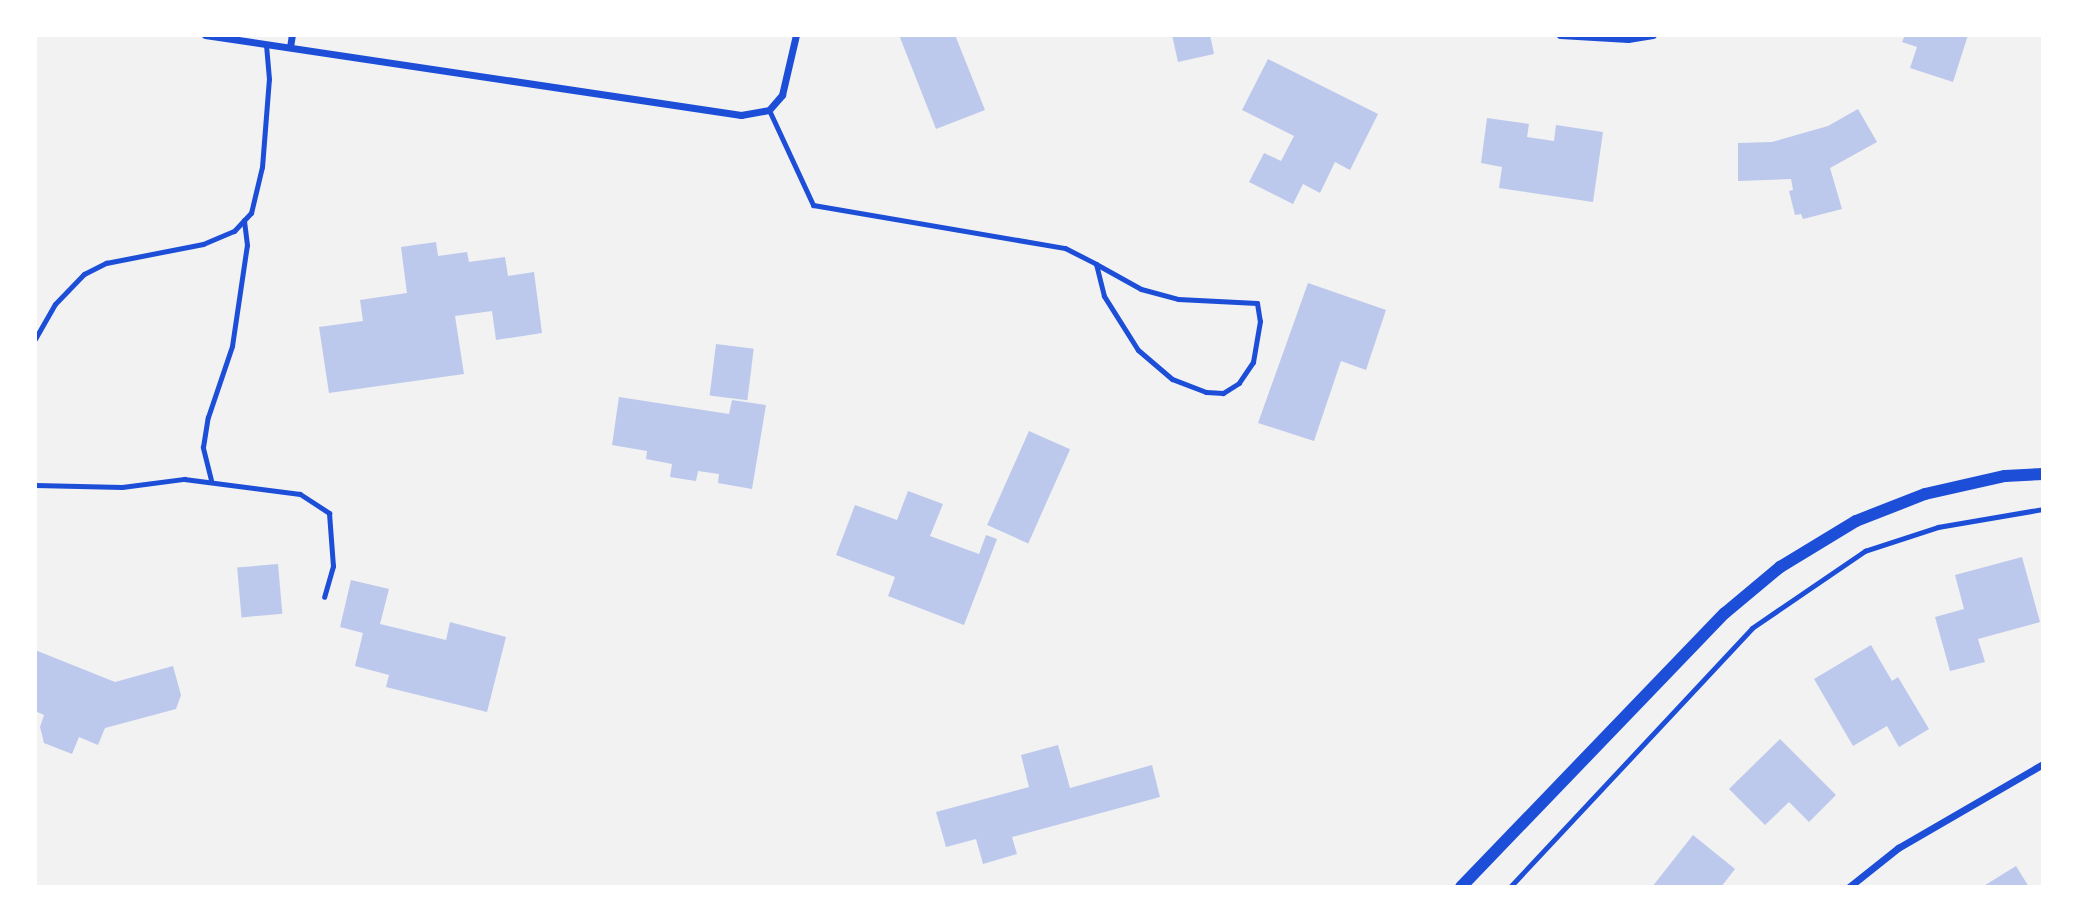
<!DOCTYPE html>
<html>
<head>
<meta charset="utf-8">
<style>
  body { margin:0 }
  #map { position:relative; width:2078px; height:922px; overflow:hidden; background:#f2f2f2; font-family:Cabin,sans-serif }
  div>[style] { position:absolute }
  .building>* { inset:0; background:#bdc9ec; transform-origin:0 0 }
  .path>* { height:4.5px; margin:-2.25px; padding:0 2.25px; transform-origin:2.25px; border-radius:2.25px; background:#1d4ed8 }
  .service>* { height:5px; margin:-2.5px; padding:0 2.5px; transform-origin:2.5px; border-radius:2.5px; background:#1d4ed8 }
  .minor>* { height:7px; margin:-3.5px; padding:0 3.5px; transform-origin:3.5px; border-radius:3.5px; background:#1d4ed8 }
  .tertiary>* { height:12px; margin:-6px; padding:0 6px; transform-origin:6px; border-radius:6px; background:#1d4ed8 }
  span { translate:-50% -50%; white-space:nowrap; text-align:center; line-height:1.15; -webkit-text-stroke:7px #fff; paint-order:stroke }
  .frame { position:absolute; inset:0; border:37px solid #fff; pointer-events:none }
</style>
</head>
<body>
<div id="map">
  <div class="building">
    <div style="clip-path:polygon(899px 35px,955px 35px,985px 110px,936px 129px)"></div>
    <div style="clip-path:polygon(1172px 35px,1210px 35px,1214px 54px,1178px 62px)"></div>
    <div style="clip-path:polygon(1905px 35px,1968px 35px,1953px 82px,1910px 68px,1917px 47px,1902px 42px)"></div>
    <div style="clip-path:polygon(1268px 59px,1378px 114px,1350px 170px,1335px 162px,1320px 193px,1303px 184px,1293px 204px,1249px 182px,1264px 153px,1281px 161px,1294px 136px,1242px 110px)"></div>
    <div style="clip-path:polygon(1858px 109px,1877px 142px,1830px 168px,1842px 209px,1803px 219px,1801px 214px,1795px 215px,1789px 191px,1793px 190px,1791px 179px,1738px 181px,1738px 143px,1772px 142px,1828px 126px)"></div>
    <div style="clip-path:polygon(1487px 118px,1529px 124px,1527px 137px,1554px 141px,1556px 125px,1603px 132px,1593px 202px,1499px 188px,1502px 167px,1481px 163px)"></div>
    <div style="clip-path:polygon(436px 242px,438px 256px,467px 252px,469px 262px,505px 257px,508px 276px,534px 272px,542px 333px,496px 340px,492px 311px,455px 316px,464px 374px,329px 393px,319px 327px,363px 321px,360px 300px,407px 293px,401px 247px)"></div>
    <div style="clip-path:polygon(1308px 283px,1386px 310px,1366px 370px,1341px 361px,1314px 441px,1258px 423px)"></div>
    <div style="left:716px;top:344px;width:38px;height:52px;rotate:7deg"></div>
    <div style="clip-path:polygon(619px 397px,729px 414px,732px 400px,766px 405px,752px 489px,718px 483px,719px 474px,698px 471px,696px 481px,670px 477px,672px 464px,646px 459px,647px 451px,612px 445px)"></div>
    <div style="left:1029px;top:431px;width:45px;height:103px;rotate:24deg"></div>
    <div style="clip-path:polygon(908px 491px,943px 504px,930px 536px,979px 554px,986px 535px,997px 539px,964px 625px,888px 596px,895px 577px,836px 555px,855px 505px,897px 520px)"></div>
    <div style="clip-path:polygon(2022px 557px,2040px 622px,1978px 639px,1985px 662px,1950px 671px,1935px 617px,1964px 609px,1955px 575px)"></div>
    <div style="left:278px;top:564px;width:50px;height:41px;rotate:85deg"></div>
    <div style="clip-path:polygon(351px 580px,389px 589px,380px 624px,446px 640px,450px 622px,506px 637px,487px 712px,386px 687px,389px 675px,355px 666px,363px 633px,340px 627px)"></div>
    <div style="clip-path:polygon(1871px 645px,1892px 681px,1898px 677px,1929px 729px,1899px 747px,1887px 726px,1853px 746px,1814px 679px)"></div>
    <div style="clip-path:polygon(35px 650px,115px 682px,173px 666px,181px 695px,176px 709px,105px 728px,98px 745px,79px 737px,72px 754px,44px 743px,40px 727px,44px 715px,35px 711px)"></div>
    <div style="clip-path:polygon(1780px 739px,1836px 795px,1809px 822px,1789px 802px,1765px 825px,1729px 789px)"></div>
    <div style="clip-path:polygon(1058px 745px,1070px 788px,1152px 765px,1160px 797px,1012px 837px,1017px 854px,983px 864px,976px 839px,946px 847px,936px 812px,1029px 787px,1021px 755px)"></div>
    <div style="clip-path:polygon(1693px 835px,1735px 869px,1721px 887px,1652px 887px)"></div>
    <div style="clip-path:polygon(2016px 866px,2029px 887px,1982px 887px)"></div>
  </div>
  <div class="path">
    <div style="left:1510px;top:887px;width:354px;rotate:-46.9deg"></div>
    <div style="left:1752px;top:628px;width:137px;rotate:-34.3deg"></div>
    <div style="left:1865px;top:551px;width:77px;rotate:-18.2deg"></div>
    <div style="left:1938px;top:527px;width:107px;rotate:-9.7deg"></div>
  </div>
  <div class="service">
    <div style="left:769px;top:110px;width:105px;rotate:65.1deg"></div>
    <div style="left:813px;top:205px;width:256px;rotate:9.7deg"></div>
    <div style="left:1065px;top:248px;width:35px;rotate:27deg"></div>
    <div style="left:1096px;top:264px;width:51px;rotate:29.1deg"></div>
    <div style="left:1141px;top:289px;width:38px;rotate:15deg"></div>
    <div style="left:1178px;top:299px;width:79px;rotate:2.9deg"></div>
    <div style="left:1257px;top:303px;width:18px;rotate:81deg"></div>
    <div style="left:1260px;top:321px;width:42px;rotate:99.7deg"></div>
    <div style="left:1253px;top:362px;width:25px;rotate:124deg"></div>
    <div style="left:1239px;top:383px;width:19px;rotate:148deg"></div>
    <div style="left:1223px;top:393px;width:17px;rotate:-177deg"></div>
    <div style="left:1206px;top:392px;width:36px;rotate:-159deg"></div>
    <div style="left:1172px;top:379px;width:45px;rotate:-139.5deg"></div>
    <div style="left:1138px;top:350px;width:64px;rotate:-122.2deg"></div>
    <div style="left:1104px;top:296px;width:33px;rotate:-104deg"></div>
    <div style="left:35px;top:339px;width:40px;rotate:-60.3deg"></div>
    <div style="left:55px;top:304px;width:42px;rotate:-46deg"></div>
    <div style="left:84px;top:274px;width:25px;rotate:-27deg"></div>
    <div style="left:106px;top:263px;width:99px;rotate:-11.1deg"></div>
    <div style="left:203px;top:244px;width:34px;rotate:-23deg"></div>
    <div style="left:234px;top:231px;width:25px;rotate:-47deg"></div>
    <div style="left:251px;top:213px;width:47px;rotate:-76.6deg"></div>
    <div style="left:262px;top:167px;width:88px;rotate:-85.5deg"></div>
    <div style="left:269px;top:79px;width:35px;rotate:-95deg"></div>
    <div style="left:211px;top:480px;width:34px;rotate:-104deg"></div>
    <div style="left:203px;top:447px;width:30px;rotate:-81deg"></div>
    <div style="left:208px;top:417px;width:75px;rotate:-71.3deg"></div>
    <div style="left:232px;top:346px;width:102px;rotate:-81.6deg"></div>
    <div style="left:247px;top:245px;width:25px;rotate:-97deg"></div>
    <div style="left:35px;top:485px;width:87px;rotate:1.3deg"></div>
    <div style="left:122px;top:487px;width:63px;rotate:-7.4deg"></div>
    <div style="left:184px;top:479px;width:117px;rotate:7.4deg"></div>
    <div style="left:300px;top:494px;width:35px;rotate:33deg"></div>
    <div style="left:329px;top:513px;width:53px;rotate:85.7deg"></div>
    <div style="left:333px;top:566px;width:32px;rotate:106deg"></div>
  </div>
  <div class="minor">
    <div style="left:205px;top:35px;width:542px;rotate:8.49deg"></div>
    <div style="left:741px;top:115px;width:28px;rotate:-10deg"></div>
    <div style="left:769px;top:110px;width:20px;rotate:-49deg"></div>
    <div style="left:782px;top:95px;width:62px;rotate:-76.9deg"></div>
    <div style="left:1560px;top:35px;width:68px;rotate:3.4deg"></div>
    <div style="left:1628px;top:39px;width:25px;rotate:-9deg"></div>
    <div style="left:290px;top:47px;width:12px;rotate:-81deg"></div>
    <div style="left:1849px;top:887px;width:63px;rotate:-38.5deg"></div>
    <div style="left:1898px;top:848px;width:168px;rotate:-30.1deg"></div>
  </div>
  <div class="tertiary">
    <div style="left:1461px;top:887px;width:380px;rotate:-46.1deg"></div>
    <div style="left:1725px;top:613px;width:72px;rotate:-39.9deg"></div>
    <div style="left:1780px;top:567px;width:89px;rotate:-31.2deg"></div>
    <div style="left:1856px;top:521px;width:74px;rotate:-21.4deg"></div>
    <div style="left:1925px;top:494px;width:82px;rotate:-12.7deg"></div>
    <div style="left:2005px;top:476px;width:38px;rotate:-3deg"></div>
  </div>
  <div class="frame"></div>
</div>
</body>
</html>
